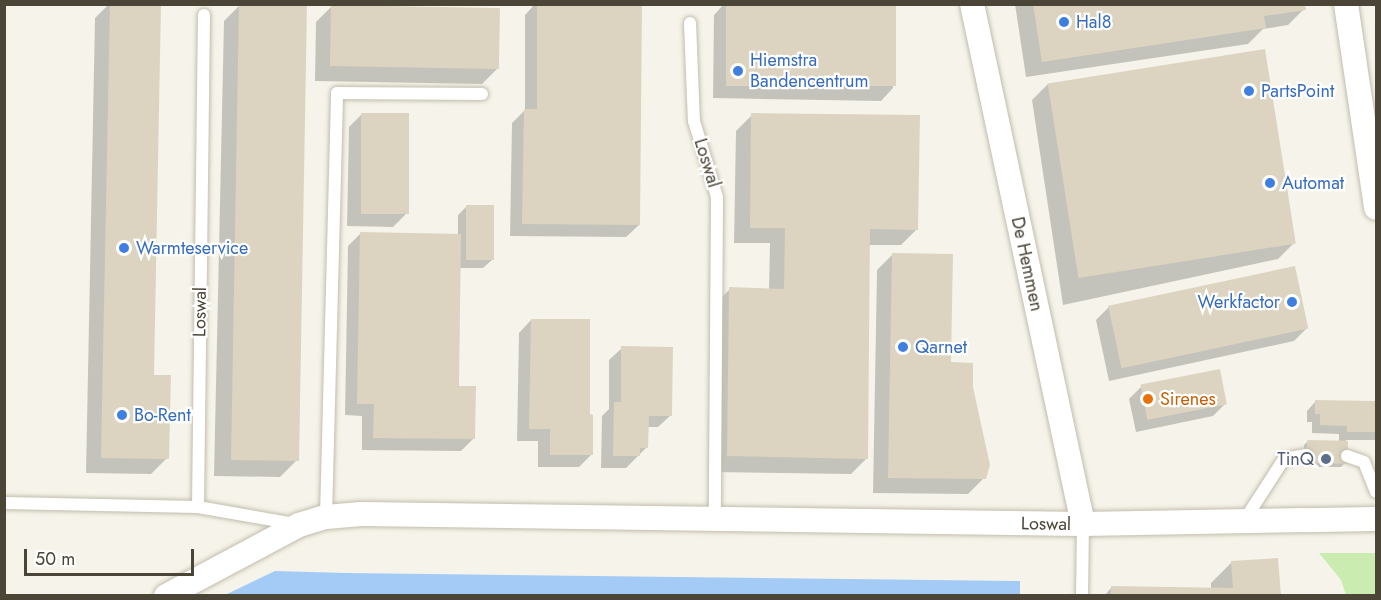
<!DOCTYPE html>
<html>
<head>
<meta charset="utf-8">
<style>
  body { margin:0 }
  #map { position:relative; width:1381px; height:600px; overflow:hidden; background:#f6f4ea; font-family:Jost,sans-serif }
  div>[style] { position:absolute }
  .green>* { inset:0; background:#cbecb1 }
  .water>* { inset:0; background:#a3cbf6 }
  .shadow>* { inset:0; background:#0003 }
  .building>* { inset:0; background:#dcd4c1; transform-origin:0 0 }
  .roads { filter:drop-shadow(0 0 2px #c2bdac) drop-shadow(0 0 2px #c2bdac) }
  .service>* { height:12px; margin:-6px; padding:0 6px; transform-origin:6px; border-radius:6px; background:#fff }
  .minor>* { height:24px; margin:-12px; padding:0 12px; transform-origin:12px; border-radius:12px; background:#fff }
  .dots>* { width:16px; height:16px; translate:-50% -50%; box-sizing:border-box; border:3px solid #fff; border-radius:50% }
  span { translate:-50% -50%; white-space:nowrap; text-align:center; line-height:1.15; -webkit-text-stroke:4.5px #fff; paint-order:stroke }
  .shop-label { font-size:18px; color:#366cbe }
  .left { translate:0 -50%; text-align:left }
  .right { translate:-100% -50%; text-align:right }
  .street-label { font-size:18px; color:#4b4537 }
  .food-label { font-size:18px; color:#c56008 }
  .service-label { font-size:18px; color:#4e5e75 }
  .frame { position:absolute; inset:0; border:6px solid #4b4537; pointer-events:none }
  .scale { position:absolute; left:24px; top:549px; width:170px; height:27px; box-sizing:border-box; border:3px solid #4b4537; border-top:0; padding-left:8px; font-size:18px; line-height:21px; white-space:nowrap; color:#4b4537; -webkit-text-stroke:4px #fff; paint-order:stroke }
</style>
</head>
<body>
<div id="map">
  <div class="green">
    <div style="clip-path:polygon(1319px 553px,1376px 553px,1376px 595px,1346px 595px,1341px 580px)"></div>
  </div>
  <div class="water">
    <div style="clip-path:polygon(275px 571px,346px 573px,1020px 581px,1020px 596px,225px 595px)"></div>
  </div>
  <div class="shadow">
    <div style="clip-path:polygon(109px 4px,160px 4px,152px 376px,167px 458px,151px 474px,86px 473px,95px 18px)"></div>
    <div style="clip-path:polygon(535px 4px,640px 4px,639px 225px,626px 237px,510px 236px,512px 123px,525px 110px,525px 15px)"></div>
    <div style="clip-path:polygon(724px 4px,894px 4px,893px 88px,881px 101px,713px 98px,714px 15px)"></div>
    <div style="clip-path:polygon(1015px 4px,1303px 4px,1304px 9px,1288px 25px,1263px 29px,1248px 44px,1026px 77px)"></div>
    <div style="clip-path:polygon(240px 5px,296px 461px,280px 477px,214px 476px,224px 21px)"></div>
    <div style="clip-path:polygon(332px 6px,498px 68px,482px 84px,315px 81px,316px 22px)"></div>
    <div style="clip-path:polygon(1048px 84px,1294px 243px,1278px 259px,1063px 305px,1032px 100px)"></div>
    <div style="clip-path:polygon(362px 114px,406px 214px,393px 227px,347px 226px,349px 127px)"></div>
    <div style="clip-path:polygon(752px 115px,917px 229px,901px 245px,868px 245px,867px 458px,851px 474px,711px 472px,714px 305px,730px 289px,769px 290px,770px 243px,734px 243px,736px 131px)"></div>
    <div style="clip-path:polygon(467px 206px,492px 260px,483px 268px,459px 268px,457px 387px,473px 439px,461px 451px,362px 450px,362px 416px,345px 415px,348px 246px,360px 234px,458px 235px,458px 215px)"></div>
    <div style="clip-path:polygon(893px 254px,950px 364px,971px 387px,984px 478px,968px 494px,873px 493px,877px 270px)"></div>
    <div style="clip-path:polygon(1109px 307px,1307px 328px,1294px 341px,1109px 381px,1096px 320px)"></div>
    <div style="clip-path:polygon(531px 320px,588px 415px,591px 455px,579px 467px,538px 467px,538px 441px,517px 441px,519px 333px)"></div>
    <div style="clip-path:polygon(622px 348px,671px 415px,658px 427px,647px 427px,647px 447px,626px 468px,601px 468px,602px 416px,609px 409px,609px 360px)"></div>
    <div style="clip-path:polygon(1141px 387px,1225px 404px,1213px 416px,1136px 432px,1129px 399px)"></div>
    <div style="clip-path:polygon(1315px 402px,1376px 403px,1376px 440px,1346px 440px,1345px 463px,1341px 467px,1304px 467px,1304px 445px,1308px 441px,1339px 442px,1339px 434px,1312px 433px,1312px 422px,1307px 422px,1307px 411px)"></div>
    <div style="clip-path:polygon(1232px 562px,1279px 596px,1104px 596px,1111px 588px,1211px 589px,1211px 583px)"></div>
  </div>
  <div class="building">
    <div style="clip-path:polygon(110px 4px,161px 4px,154px 375px,171px 375px,169px 459px,101px 458px)"></div>
    <div style="left:239px;top:4px;width:68px;height:456px;rotate:1deg"></div>
    <div style="clip-path:polygon(537px 4px,642px 4px,640px 225px,522px 224px,524px 109px,537px 109px)"></div>
    <div style="left:726px;top:4px;width:170px;height:82px"></div>
    <div style="clip-path:polygon(1033px 4px,1305px 4px,1306px 10px,1264px 16px,1266px 28px,1042px 62px)"></div>
    <div style="left:331px;top:5px;width:169px;height:61px;rotate:1deg"></div>
    <div style="left:1265px;top:49px;width:197px;height:220px;rotate:81deg"></div>
    <div style="left:361px;top:113px;width:48px;height:101px"></div>
    <div style="clip-path:polygon(751px 113px,920px 115px,918px 230px,870px 229px,868px 459px,727px 456px,729px 287px,784px 289px,785px 228px,750px 228px)"></div>
    <div style="left:466px;top:205px;width:28px;height:55px"></div>
    <div style="clip-path:polygon(360px 232px,461px 234px,459px 386px,476px 386px,475px 439px,373px 438px,374px 404px,357px 404px)"></div>
    <div style="clip-path:polygon(892px 253px,953px 254px,951px 362px,973px 363px,973px 387px,990px 465px,986px 479px,888px 478px)"></div>
    <div style="left:1295px;top:266px;width:64px;height:191px;rotate:78deg"></div>
    <div style="clip-path:polygon(531px 319px,590px 319px,590px 414px,593px 415px,593px 455px,550px 455px,550px 429px,529px 429px)"></div>
    <div style="clip-path:polygon(621px 346px,673px 347px,672px 416px,649px 416px,648px 448px,640px 448px,640px 456px,613px 456px,614px 402px,621px 402px)"></div>
    <div style="left:1220px;top:369px;width:36px;height:81px;rotate:79deg"></div>
    <div style="clip-path:polygon(1315px 400px,1376px 401px,1376px 432px,1347px 432px,1347px 426px,1320px 425px,1320px 414px,1315px 414px)"></div>
    <div style="left:1307px;top:440px;width:41px;height:23px;rotate:1deg"></div>
    <div style="clip-path:polygon(1278px 558px,1281px 596px,1111px 596px,1111px 586px,1233px 588px,1231px 561px)"></div>
  </div>
  <div class="roads">
    <div class="service">
      <div style="left:204px;top:15px;width:492px;rotate:90.7deg"></div>
      <div style="left:198px;top:507px;width:98px;rotate:9.9deg"></div>
      <div style="left:690px;top:23px;width:98px;rotate:87.7deg"></div>
      <div style="left:694px;top:121px;width:79px;rotate:73.2deg"></div>
      <div style="left:717px;top:197px;width:322px;rotate:90.4deg"></div>
      <div style="left:1347px;top:456px;width:18px;rotate:19deg"></div>
      <div style="left:1364px;top:462px;width:32px;rotate:68deg"></div>
      <div style="left:4px;top:503px;width:194px;rotate:1.2deg"></div>
      <div style="left:326px;top:517px;width:424px;rotate:-88.5deg"></div>
      <div style="left:337px;top:93px;width:145px;rotate:0.4deg"></div>
      <div style="left:1244px;top:521px;width:74px;rotate:-57.2deg"></div>
      <div style="left:1284px;top:459px;width:23px;rotate:-10deg"></div>
      <div style="left:1082px;top:596px;width:72px;rotate:-89.2deg"></div>
    </div>
    <div class="minor">
      <div style="left:972px;top:4px;width:532px;rotate:77.95deg"></div>
      <div style="left:1346px;top:4px;width:206px;rotate:81.6deg"></div>
      <div style="left:166px;top:596px;width:151px;rotate:-28.1deg"></div>
      <div style="left:299px;top:525px;width:28px;rotate:-17deg"></div>
      <div style="left:326px;top:517px;width:35px;rotate:-5deg"></div>
      <div style="left:361px;top:514px;width:722px;rotate:0.79deg"></div>
      <div style="left:1083px;top:524px;width:293px;rotate:-1deg"></div>
    </div>
  </div>
  <div class="dots">
    <div style="left:1064px;top:22px;background:#3f7fe0"></div>
    <div style="left:738px;top:71px;background:#3f7fe0"></div>
    <div style="left:1249px;top:91px;background:#3f7fe0"></div>
    <div style="left:1270px;top:183px;background:#3f7fe0"></div>
    <div style="left:124px;top:248px;background:#3f7fe0"></div>
    <div style="left:1292px;top:302px;background:#3f7fe0"></div>
    <div style="left:903px;top:347px;background:#3f7fe0"></div>
    <div style="left:1148px;top:399px;background:#e8710a"></div>
    <div style="left:122px;top:415px;background:#3f7fe0"></div>
    <div style="left:1326px;top:459px;background:#5c6f8a"></div>
  </div>
  <div class="shop-label">
    <span class="left" style="left:1076px;top:22px">Hal8</span>
    <span class="left" style="left:750px;top:71px">Hiemstra<br>Bandencentrum</span>
    <span class="left" style="left:1261px;top:91px">PartsPoint</span>
    <span class="left" style="left:1282px;top:183px">Automat</span>
    <span class="left" style="left:136px;top:248px">Warmteservice</span>
    <span class="right" style="left:1280px;top:302px">Werkfactor</span>
    <span class="left" style="left:915px;top:347px">Qarnet</span>
    <span class="left" style="left:134px;top:415px">Bo-Rent</span>
  </div>
  <div class="street-label">
    <span style="left:707px;top:163px;rotate:73deg">Loswal</span>
    <span style="left:1027px;top:264px;rotate:78deg">De Hemmen</span>
    <span style="left:200px;top:312px;rotate:-89deg">Loswal</span>
    <span style="left:1046px;top:524px;rotate:1deg">Loswal</span>
  </div>
  <div class="food-label">
    <span class="left" style="left:1160px;top:399px">Sirenes</span>
  </div>
  <div class="service-label">
    <span class="right" style="left:1314px;top:459px">TinQ</span>
  </div>
  <div class="frame"></div>
  <div class="scale">50 m</div>
</div>
</body>
</html>
